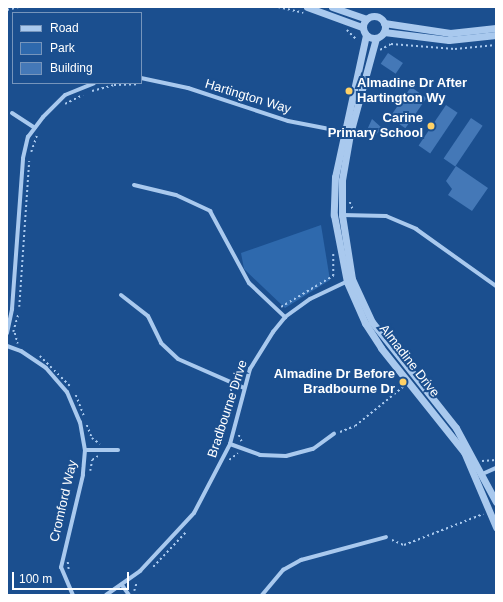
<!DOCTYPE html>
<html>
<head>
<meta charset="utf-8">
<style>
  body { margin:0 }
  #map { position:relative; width:503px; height:602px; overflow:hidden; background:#1b4f8f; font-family:Helvetica,sans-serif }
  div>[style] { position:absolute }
  .green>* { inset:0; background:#2e69ad }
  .building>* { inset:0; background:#4478b7; transform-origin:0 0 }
  .path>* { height:1.5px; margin-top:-0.75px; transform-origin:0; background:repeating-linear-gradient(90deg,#a9c9ee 0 2px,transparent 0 5px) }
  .minor>* { height:4px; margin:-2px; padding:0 2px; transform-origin:2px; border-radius:2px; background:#a9c9ee }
  .tertiary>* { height:7px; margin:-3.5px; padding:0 3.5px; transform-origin:3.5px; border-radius:3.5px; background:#a9c9ee }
  .tertiary>.ring { margin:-3.5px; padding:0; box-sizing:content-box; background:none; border:7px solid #a9c9ee; border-radius:50% }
  .dots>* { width:11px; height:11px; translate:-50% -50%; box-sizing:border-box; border:2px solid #1b4f8f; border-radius:50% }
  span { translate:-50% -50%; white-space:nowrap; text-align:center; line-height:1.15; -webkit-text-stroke:4px #1b4f8f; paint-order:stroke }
  .poi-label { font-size:13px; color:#fff; font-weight:700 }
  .left { translate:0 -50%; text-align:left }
  .right { translate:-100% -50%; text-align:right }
  .street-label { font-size:13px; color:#fff }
  .frame { position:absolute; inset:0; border:8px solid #fff; pointer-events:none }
  .legend { position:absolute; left:12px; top:12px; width:130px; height:72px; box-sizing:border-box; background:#1b4f8f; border:1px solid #7695bc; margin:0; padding:5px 7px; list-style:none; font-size:12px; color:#fff }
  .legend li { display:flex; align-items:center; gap:8px; height:20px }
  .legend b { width:20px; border:1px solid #7695bc }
  .scale { position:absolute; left:12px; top:572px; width:117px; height:18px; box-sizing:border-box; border:2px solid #fff; border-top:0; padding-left:5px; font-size:12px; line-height:14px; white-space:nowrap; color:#fff; -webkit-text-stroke:3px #1b4f8f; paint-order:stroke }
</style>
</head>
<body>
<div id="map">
  <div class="green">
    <div style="clip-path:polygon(321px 225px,330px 280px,285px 308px,244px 269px,241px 253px)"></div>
  </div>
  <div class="building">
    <div style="left:388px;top:53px;width:18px;height:13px;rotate:34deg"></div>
    <div style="left:411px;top:87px;width:19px;height:37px;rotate:35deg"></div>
    <div style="left:446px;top:105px;width:14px;height:49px;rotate:34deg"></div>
    <div style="left:471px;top:118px;width:14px;height:49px;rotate:34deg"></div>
    <div style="clip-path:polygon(372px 119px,382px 128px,374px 137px,367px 130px)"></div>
    <div style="clip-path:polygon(456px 166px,488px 188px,472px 211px,448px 195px,452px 189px,446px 181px)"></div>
  </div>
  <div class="path">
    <div style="left:278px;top:7px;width:26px;rotate:13deg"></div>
    <div style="left:7px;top:10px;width:12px;rotate:-14deg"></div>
    <div style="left:347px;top:30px;width:14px;rotate:45deg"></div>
    <div style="left:380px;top:50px;width:13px;rotate:-29deg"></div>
    <div style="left:391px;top:44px;width:64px;rotate:4.5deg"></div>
    <div style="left:455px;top:49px;width:41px;rotate:-5.6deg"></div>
    <div style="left:92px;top:91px;width:23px;rotate:-15deg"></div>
    <div style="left:114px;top:85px;width:25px;rotate:-2deg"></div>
    <div style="left:65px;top:104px;width:20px;rotate:-27deg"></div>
    <div style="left:31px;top:152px;width:18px;rotate:-71deg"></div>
    <div style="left:350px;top:202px;width:9px;rotate:69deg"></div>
    <div style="left:19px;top:307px;width:146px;rotate:-86.1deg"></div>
    <div style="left:281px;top:307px;width:61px;rotate:-30.8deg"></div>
    <div style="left:333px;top:276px;width:24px;rotate:-90deg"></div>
    <div style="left:13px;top:332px;width:18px;rotate:-74deg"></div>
    <div style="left:15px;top:333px;width:11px;rotate:75deg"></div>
    <div style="left:40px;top:356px;width:44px;rotate:45deg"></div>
    <div style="left:236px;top:378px;width:8px;rotate:-40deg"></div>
    <div style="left:231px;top:389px;width:14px;rotate:73deg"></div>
    <div style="left:76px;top:395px;width:22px;rotate:69deg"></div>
    <div style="left:87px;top:425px;width:14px;rotate:69deg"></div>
    <div style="left:92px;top:438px;width:10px;rotate:37deg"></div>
    <div style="left:340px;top:432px;width:16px;rotate:-22deg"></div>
    <div style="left:355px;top:426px;width:62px;rotate:-39.1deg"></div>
    <div style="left:239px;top:435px;width:8px;rotate:67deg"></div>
    <div style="left:229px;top:460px;width:11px;rotate:-38deg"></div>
    <div style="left:482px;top:461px;width:14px;rotate:-4deg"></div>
    <div style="left:90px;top:471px;width:11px;rotate:-80deg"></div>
    <div style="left:92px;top:460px;width:7px;rotate:-34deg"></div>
    <div style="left:392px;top:540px;width:13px;rotate:23deg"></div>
    <div style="left:404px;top:545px;width:85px;rotate:-21.4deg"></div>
    <div style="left:68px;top:562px;width:8px;rotate:83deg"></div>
    <div style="left:153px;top:567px;width:48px;rotate:-46.7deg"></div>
    <div style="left:134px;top:591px;width:10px;rotate:-73deg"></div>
  </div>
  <div class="minor">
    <div style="left:141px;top:78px;width:48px;rotate:12deg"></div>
    <div style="left:188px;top:88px;width:105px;rotate:18.3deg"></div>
    <div style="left:288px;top:121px;width:58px;rotate:10.9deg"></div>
    <div style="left:12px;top:113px;width:27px;rotate:33deg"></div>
    <div style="left:134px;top:185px;width:43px;rotate:13.4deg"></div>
    <div style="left:176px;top:195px;width:38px;rotate:25deg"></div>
    <div style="left:210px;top:211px;width:82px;rotate:61.6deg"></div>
    <div style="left:249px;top:283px;width:50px;rotate:43.4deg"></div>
    <div style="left:342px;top:215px;width:44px;rotate:1.3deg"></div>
    <div style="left:386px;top:216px;width:33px;rotate:23deg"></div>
    <div style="left:416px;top:229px;width:98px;rotate:35.5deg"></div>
    <div style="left:121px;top:295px;width:34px;rotate:38deg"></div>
    <div style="left:148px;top:316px;width:30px;rotate:64deg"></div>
    <div style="left:161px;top:343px;width:23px;rotate:43deg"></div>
    <div style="left:178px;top:359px;width:72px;rotate:23.7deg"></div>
    <div style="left:7px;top:333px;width:25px;rotate:-78deg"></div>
    <div style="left:12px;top:309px;width:151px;rotate:-85.8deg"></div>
    <div style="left:23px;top:158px;width:22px;rotate:-77deg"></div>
    <div style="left:28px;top:137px;width:25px;rotate:-53deg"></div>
    <div style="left:43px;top:117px;width:31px;rotate:-45deg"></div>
    <div style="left:65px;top:95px;width:31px;rotate:-22deg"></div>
    <div style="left:7px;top:346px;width:15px;rotate:20deg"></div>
    <div style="left:21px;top:351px;width:30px;rotate:34deg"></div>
    <div style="left:46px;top:368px;width:32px;rotate:49deg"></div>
    <div style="left:67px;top:392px;width:33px;rotate:67deg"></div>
    <div style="left:80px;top:422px;width:28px;rotate:80deg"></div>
    <div style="left:85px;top:450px;width:25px;rotate:95deg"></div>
    <div style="left:83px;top:475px;width:95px;rotate:103.4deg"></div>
    <div style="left:61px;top:567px;width:30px;rotate:67deg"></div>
    <div style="left:230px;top:444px;width:32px;rotate:20deg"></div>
    <div style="left:260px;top:455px;width:26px;rotate:2deg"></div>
    <div style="left:286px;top:456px;width:28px;rotate:-15deg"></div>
    <div style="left:313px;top:449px;width:26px;rotate:-36deg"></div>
    <div style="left:85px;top:450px;width:33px"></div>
    <div style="left:480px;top:475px;width:17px;rotate:-24deg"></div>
    <div style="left:122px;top:585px;width:12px;rotate:55deg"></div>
    <div style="left:106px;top:595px;width:42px;rotate:-35.2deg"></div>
    <div style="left:140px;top:571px;width:79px;rotate:-47deg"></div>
    <div style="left:194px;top:513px;width:78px;rotate:-62.4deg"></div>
    <div style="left:230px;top:444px;width:78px;rotate:-75.1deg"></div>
    <div style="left:250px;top:369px;width:44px;rotate:-58.1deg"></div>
    <div style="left:273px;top:332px;width:19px;rotate:-51deg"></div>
    <div style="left:285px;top:317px;width:31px;rotate:-36deg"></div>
    <div style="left:310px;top:299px;width:42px;rotate:-25.3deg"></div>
    <div style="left:262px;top:595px;width:33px;rotate:-50deg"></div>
    <div style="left:283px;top:570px;width:21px;rotate:-29deg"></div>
    <div style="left:301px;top:560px;width:88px;rotate:-15.1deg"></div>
  </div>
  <div class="tertiary">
    <div style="left:307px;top:7px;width:59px;rotate:20deg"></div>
    <div style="left:332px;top:7px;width:36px;rotate:19deg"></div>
    <div class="ring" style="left:363px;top:16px;width:15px;height:15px"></div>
    <div style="left:384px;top:23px;width:67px;rotate:8.6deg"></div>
    <div style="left:450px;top:33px;width:46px;rotate:-6.2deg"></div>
    <div style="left:384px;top:32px;width:65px;rotate:7deg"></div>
    <div style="left:449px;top:40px;width:47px;rotate:-6.1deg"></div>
    <div style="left:366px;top:35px;width:145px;rotate:102.3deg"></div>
    <div style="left:335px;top:177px;width:38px;rotate:92deg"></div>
    <div style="left:334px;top:215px;width:68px;rotate:79deg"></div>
    <div style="left:347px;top:282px;width:45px;rotate:66.3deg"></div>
    <div style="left:365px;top:323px;width:30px;rotate:57deg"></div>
    <div style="left:381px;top:348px;width:133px;rotate:51.4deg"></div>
    <div style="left:464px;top:452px;width:82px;rotate:66.9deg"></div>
    <div style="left:376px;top:38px;width:99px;rotate:105.2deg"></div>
    <div style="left:350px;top:134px;width:47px;rotate:99.9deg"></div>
    <div style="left:342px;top:180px;width:35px;rotate:90deg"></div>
    <div style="left:342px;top:215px;width:65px;rotate:81.1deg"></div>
    <div style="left:352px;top:279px;width:47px;rotate:65.1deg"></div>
    <div style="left:372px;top:322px;width:135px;rotate:51.6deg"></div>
    <div style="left:456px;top:428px;width:84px;rotate:61.6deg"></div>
  </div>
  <div class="dots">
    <div style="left:349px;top:91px;background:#ffd166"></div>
    <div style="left:431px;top:126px;background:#ffd166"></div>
    <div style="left:403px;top:382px;background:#ffd166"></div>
  </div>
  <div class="poi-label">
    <span class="left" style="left:357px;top:91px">Almadine Dr After<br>Hartington Wy</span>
    <span class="right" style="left:423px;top:126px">Carine<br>Primary School</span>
    <span class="right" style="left:395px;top:382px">Almadine Dr Before<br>Bradbourne Dr</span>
  </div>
  <div class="street-label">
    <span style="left:248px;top:97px;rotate:17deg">Hartington Way</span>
    <span style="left:409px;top:361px;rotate:52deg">Almadine Drive</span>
    <span style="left:228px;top:409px;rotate:-72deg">Bradbourne Drive</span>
    <span style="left:64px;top:501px;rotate:-77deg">Cromford Way</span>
  </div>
  <div class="frame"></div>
  <ul class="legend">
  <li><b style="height:5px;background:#a9c9ee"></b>Road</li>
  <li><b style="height:11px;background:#2e69ad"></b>Park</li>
  <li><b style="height:11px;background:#4478b7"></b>Building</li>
  </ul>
  <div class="scale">100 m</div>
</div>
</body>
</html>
